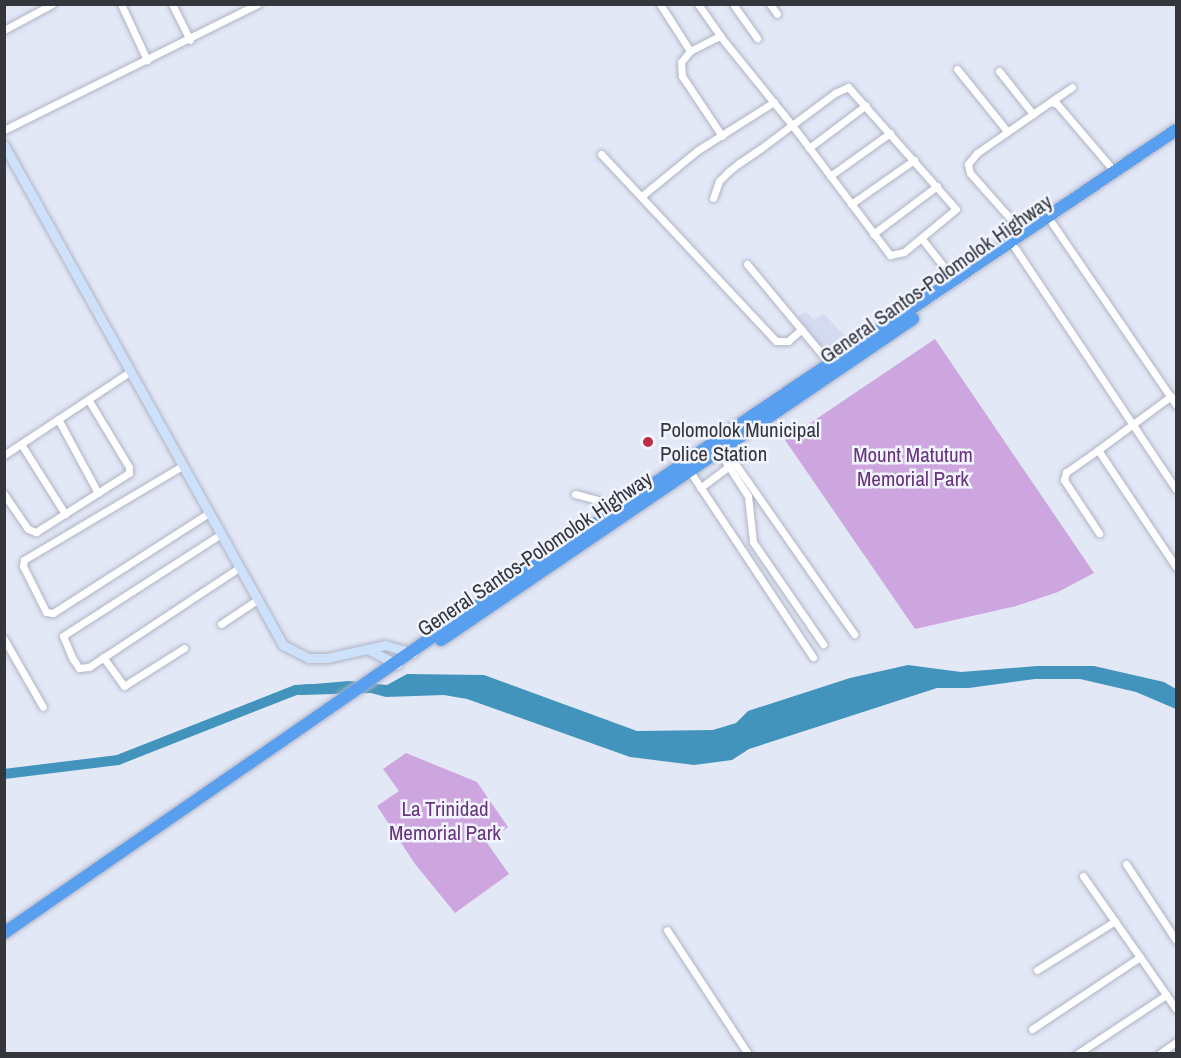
<!DOCTYPE html>
<html>
<head>
<meta charset="utf-8">
<style>
  body { margin:0 }
  #map { position:relative; width:1181px; height:1058px; overflow:hidden; background:#e3e8f7; font-family:"Archivo Narrow",sans-serif }
  div>[style] { position:absolute }
  .built>* { inset:0; background:#d4dbf1 }
  .green>* { inset:0; background:#cda6df }
  .water>* { inset:0; background:#4394bc }
  .river>* { height:10px; margin:-5px; padding:0 5px; transform-origin:5px; border-radius:5px; background:#4394bc }
  .roads { filter:drop-shadow(0 0 2px #b0b4c3) drop-shadow(0 0 2px #b0b4c3) }
  .street>* { height:7px; margin:-3.5px; padding:0 3.5px; transform-origin:3.5px; border-radius:3.5px; background:#fff }
  .secondary>* { height:9px; margin:-4.5px; padding:0 4.5px; transform-origin:4.5px; border-radius:4.5px; background:#cde2fa }
  .highway>* { height:12px; margin:-6px; padding:0 6px; transform-origin:6px; border-radius:6px; background:#589ff0 }
  .dots>* { width:16px; height:16px; translate:-50% -50%; box-sizing:border-box; border:3px solid #f2f5ff; border-radius:50% }
  span { translate:-50% -50%; white-space:nowrap; text-align:center; line-height:1.15; -webkit-text-stroke:5px #f2f5ff; paint-order:stroke }
  .street-label { font-size:21px; color:#35363c }
  .poi-label { font-size:21px; color:#35363c }
  .left { translate:0 -50%; text-align:left }
  .park-label { font-size:21px; color:#69347e }
  .frame { position:absolute; inset:0; border:6px solid #35363c; pointer-events:none }
</style>
</head>
<body>
<div id="map">
  <div class="built">
    <div style="clip-path:polygon(805px 311px,814px 320px,824px 314px,852px 343px,831px 357px,797px 318px)"></div>
  </div>
  <div class="green">
    <div style="clip-path:polygon(935px 339px,1094px 573px,1058px 592px,1016px 606px,915px 629px,785px 440px)"></div>
    <div style="clip-path:polygon(406px 753px,477px 782px,508px 827px,487px 843px,509px 874px,455px 913px,415px 864px,377px 806px,399px 791px,383px 769px)"></div>
  </div>
  <div class="water">
    <div style="clip-path:polygon(908px 665px,961px 672px,1037px 666px,1094px 666px,1164px 682px,1176px 689px,1176px 709px,1136px 692px,1080px 679px,1035px 679px,969px 688px,937px 688px,749px 749px,732px 760px,694px 765px,630px 757px,467px 699px,444px 695px,386px 697px,371px 693px,300px 695px,296px 690px,302px 685px,349px 681px,387px 685px,407px 674px,484px 675px,637px 731px,713px 730px,736px 723px,748px 711px,850px 678px)"></div>
  </div>
  <div class="river">
    <div style="left:4px;top:774px;width:115px;rotate:-7deg"></div>
    <div style="left:118px;top:760px;width:191px;rotate:-21.5deg"></div>
    <div style="left:296px;top:690px;width:14px;rotate:-4deg"></div>
  </div>
  <div class="roads">
    <div class="street">
      <div style="left:121px;top:4px;width:62px;rotate:65.1deg"></div>
      <div style="left:172px;top:4px;width:40px;rotate:63.4deg"></div>
      <div style="left:660px;top:4px;width:56px;rotate:57.4deg"></div>
      <div style="left:690px;top:51px;width:34px;rotate:-27deg"></div>
      <div style="left:698px;top:4px;width:39px;rotate:55deg"></div>
      <div style="left:720px;top:36px;width:114px;rotate:51deg"></div>
      <div style="left:792px;top:125px;width:163px;rotate:53deg"></div>
      <div style="left:890px;top:255px;width:14px;rotate:-12deg"></div>
      <div style="left:904px;top:252px;width:67px;rotate:-39.6deg"></div>
      <div style="left:956px;top:209px;width:163px;rotate:-131.5deg"></div>
      <div style="left:848px;top:87px;width:14px;rotate:155deg"></div>
      <div style="left:835px;top:93px;width:54px;rotate:143.3deg"></div>
      <div style="left:792px;top:125px;width:40px;rotate:143deg"></div>
      <div style="left:760px;top:149px;width:25px;rotate:146deg"></div>
      <div style="left:739px;top:163px;width:13px;rotate:141deg"></div>
      <div style="left:729px;top:171px;width:14px;rotate:135deg"></div>
      <div style="left:719px;top:181px;width:18px;rotate:109deg"></div>
      <div style="left:733px;top:4px;width:42px;rotate:54.8deg"></div>
      <div style="left:770px;top:4px;width:12px;rotate:55deg"></div>
      <div style="left:4px;top:30px;width:55px;rotate:-28.4deg"></div>
      <div style="left:690px;top:51px;width:14px;rotate:129deg"></div>
      <div style="left:681px;top:62px;width:14px;rotate:86deg"></div>
      <div style="left:682px;top:76px;width:72px;rotate:56.3deg"></div>
      <div style="left:957px;top:69px;width:80px;rotate:51.1deg"></div>
      <div style="left:999px;top:71px;width:55px;rotate:51.7deg"></div>
      <div style="left:1053px;top:100px;width:23px;rotate:-34deg"></div>
      <div style="left:4px;top:130px;width:284px;rotate:-26.4deg"></div>
      <div style="left:809px;top:148px;width:71px;rotate:-37deg"></div>
      <div style="left:601px;top:154px;width:256px;rotate:46.9deg"></div>
      <div style="left:776px;top:341px;width:12px"></div>
      <div style="left:788px;top:341px;width:18px;rotate:-41deg"></div>
      <div style="left:830px;top:176px;width:74px;rotate:-35.6deg"></div>
      <div style="left:643px;top:195px;width:71px;rotate:-39.3deg"></div>
      <div style="left:698px;top:150px;width:90px;rotate:-32.3deg"></div>
      <div style="left:851px;top:204px;width:77px;rotate:-34.9deg"></div>
      <div style="left:1052px;top:223px;width:220px;rotate:55.7deg"></div>
      <div style="left:873px;top:234px;width:80px;rotate:-36.9deg"></div>
      <div style="left:1024px;top:234px;width:81px;rotate:-131.5deg"></div>
      <div style="left:970px;top:173px;width:9px;rotate:-103deg"></div>
      <div style="left:968px;top:164px;width:14px;rotate:-51deg"></div>
      <div style="left:977px;top:153px;width:89px;rotate:-34.9deg"></div>
      <div style="left:1050px;top:102px;width:7px;rotate:16deg"></div>
      <div style="left:1057px;top:104px;width:89px;rotate:49.5deg"></div>
      <div style="left:922px;top:239px;width:53px;rotate:51.8deg"></div>
      <div style="left:1015px;top:248px;width:290px;rotate:56.3deg"></div>
      <div style="left:747px;top:264px;width:130px;rotate:50.3deg"></div>
      <div style="left:1171px;top:396px;width:91px;rotate:143.5deg"></div>
      <div style="left:1098px;top:450px;width:141px;rotate:56.3deg"></div>
      <div style="left:58px;top:419px;width:84px;rotate:61.6deg"></div>
      <div style="left:21px;top:444px;width:83px;rotate:57.8deg"></div>
      <div style="left:725px;top:449px;width:226px;rotate:55.1deg"></div>
      <div style="left:1098px;top:450px;width:39px;rotate:145deg"></div>
      <div style="left:1066px;top:472px;width:8px;rotate:104deg"></div>
      <div style="left:1064px;top:480px;width:64px;rotate:56.6deg"></div>
      <div style="left:720px;top:453px;width:51px;rotate:56.9deg"></div>
      <div style="left:748px;top:496px;width:46px;rotate:83.8deg"></div>
      <div style="left:753px;top:542px;width:124px;rotate:55.5deg"></div>
      <div style="left:4px;top:455px;width:152px;rotate:-33.5deg"></div>
      <div style="left:182px;top:466px;width:184px;rotate:149.3deg"></div>
      <div style="left:24px;top:560px;width:6px;rotate:99deg"></div>
      <div style="left:23px;top:566px;width:51px;rotate:63.4deg"></div>
      <div style="left:46px;top:612px;width:7px;rotate:8deg"></div>
      <div style="left:53px;top:613px;width:185px;rotate:-32.7deg"></div>
      <div style="left:691px;top:473px;width:221px;rotate:56.5deg"></div>
      <div style="left:700px;top:488px;width:36px;rotate:-37deg"></div>
      <div style="left:4px;top:494px;width:42px;rotate:55.6deg"></div>
      <div style="left:28px;top:529px;width:9px;rotate:21deg"></div>
      <div style="left:36px;top:532px;width:110px;rotate:-32.4deg"></div>
      <div style="left:129px;top:473px;width:6px;rotate:-90deg"></div>
      <div style="left:129px;top:467px;width:79px;rotate:-121.1deg"></div>
      <div style="left:575px;top:494px;width:23px;rotate:15deg"></div>
      <div style="left:597px;top:500px;width:20px;rotate:53deg"></div>
      <div style="left:221px;top:534px;width:188px;rotate:147.2deg"></div>
      <div style="left:63px;top:636px;width:25px;rotate:67deg"></div>
      <div style="left:73px;top:659px;width:11px;rotate:56deg"></div>
      <div style="left:79px;top:668px;width:10px;rotate:-6deg"></div>
      <div style="left:89px;top:667px;width:181px;rotate:-33.5deg"></div>
      <div style="left:221px;top:624px;width:43px;rotate:-33.7deg"></div>
      <div style="left:4px;top:639px;width:78px;rotate:60.2deg"></div>
      <div style="left:103px;top:657px;width:36px;rotate:54deg"></div>
      <div style="left:124px;top:686px;width:71px;rotate:-32.3deg"></div>
      <div style="left:1126px;top:864px;width:91px;rotate:56.7deg"></div>
      <div style="left:1083px;top:876px;width:99px;rotate:54.9deg"></div>
      <div style="left:667px;top:930px;width:148px;rotate:56.8deg"></div>
      <div style="left:1037px;top:970px;width:92px;rotate:-32.1deg"></div>
      <div style="left:1032px;top:1029px;width:130px;rotate:-33.7deg"></div>
      <div style="left:1140px;top:957px;width:63px;rotate:55.3deg"></div>
      <div style="left:1077px;top:1054px;width:107px;rotate:-33.5deg"></div>
      <div style="left:1159px;top:1054px;width:21px;rotate:-35deg"></div>
    </div>
    <div class="secondary">
      <div style="left:4px;top:145px;width:573px;rotate:60.84deg"></div>
      <div style="left:283px;top:645px;width:29px;rotate:27deg"></div>
      <div style="left:309px;top:658px;width:18px"></div>
      <div style="left:327px;top:658px;width:59px;rotate:-12.6deg"></div>
      <div style="left:385px;top:645px;width:29px;rotate:16deg"></div>
      <div style="left:367px;top:649px;width:34px;rotate:27deg"></div>
    </div>
    <div class="highway">
      <div style="left:441px;top:640px;width:571px;rotate:-34.22deg"></div>
      <div style="left:4px;top:933px;width:909px;rotate:-34.65deg"></div>
      <div style="left:752px;top:416px;width:511px;rotate:-34deg"></div>
    </div>
  </div>
  <div class="dots">
    <div style="left:648px;top:442px;background:#bf2e47"></div>
  </div>
  <div class="street-label">
    <span style="left:936px;top:279px;rotate:-35deg">General Santos-Polomolok Highway</span>
    <span style="left:535px;top:554px;rotate:-34deg">General Santos-Polomolok Highway</span>
  </div>
  <div class="poi-label">
    <span class="left" style="left:660px;top:442px">Polomolok Municipal<br>Police Station</span>
  </div>
  <div class="park-label">
    <span style="left:913px;top:467px">Mount Matutum<br>Memorial Park</span>
    <span style="left:445px;top:821px">La Trinidad<br>Memorial Park</span>
  </div>
  <div class="frame"></div>
</div>
</body>
</html>
